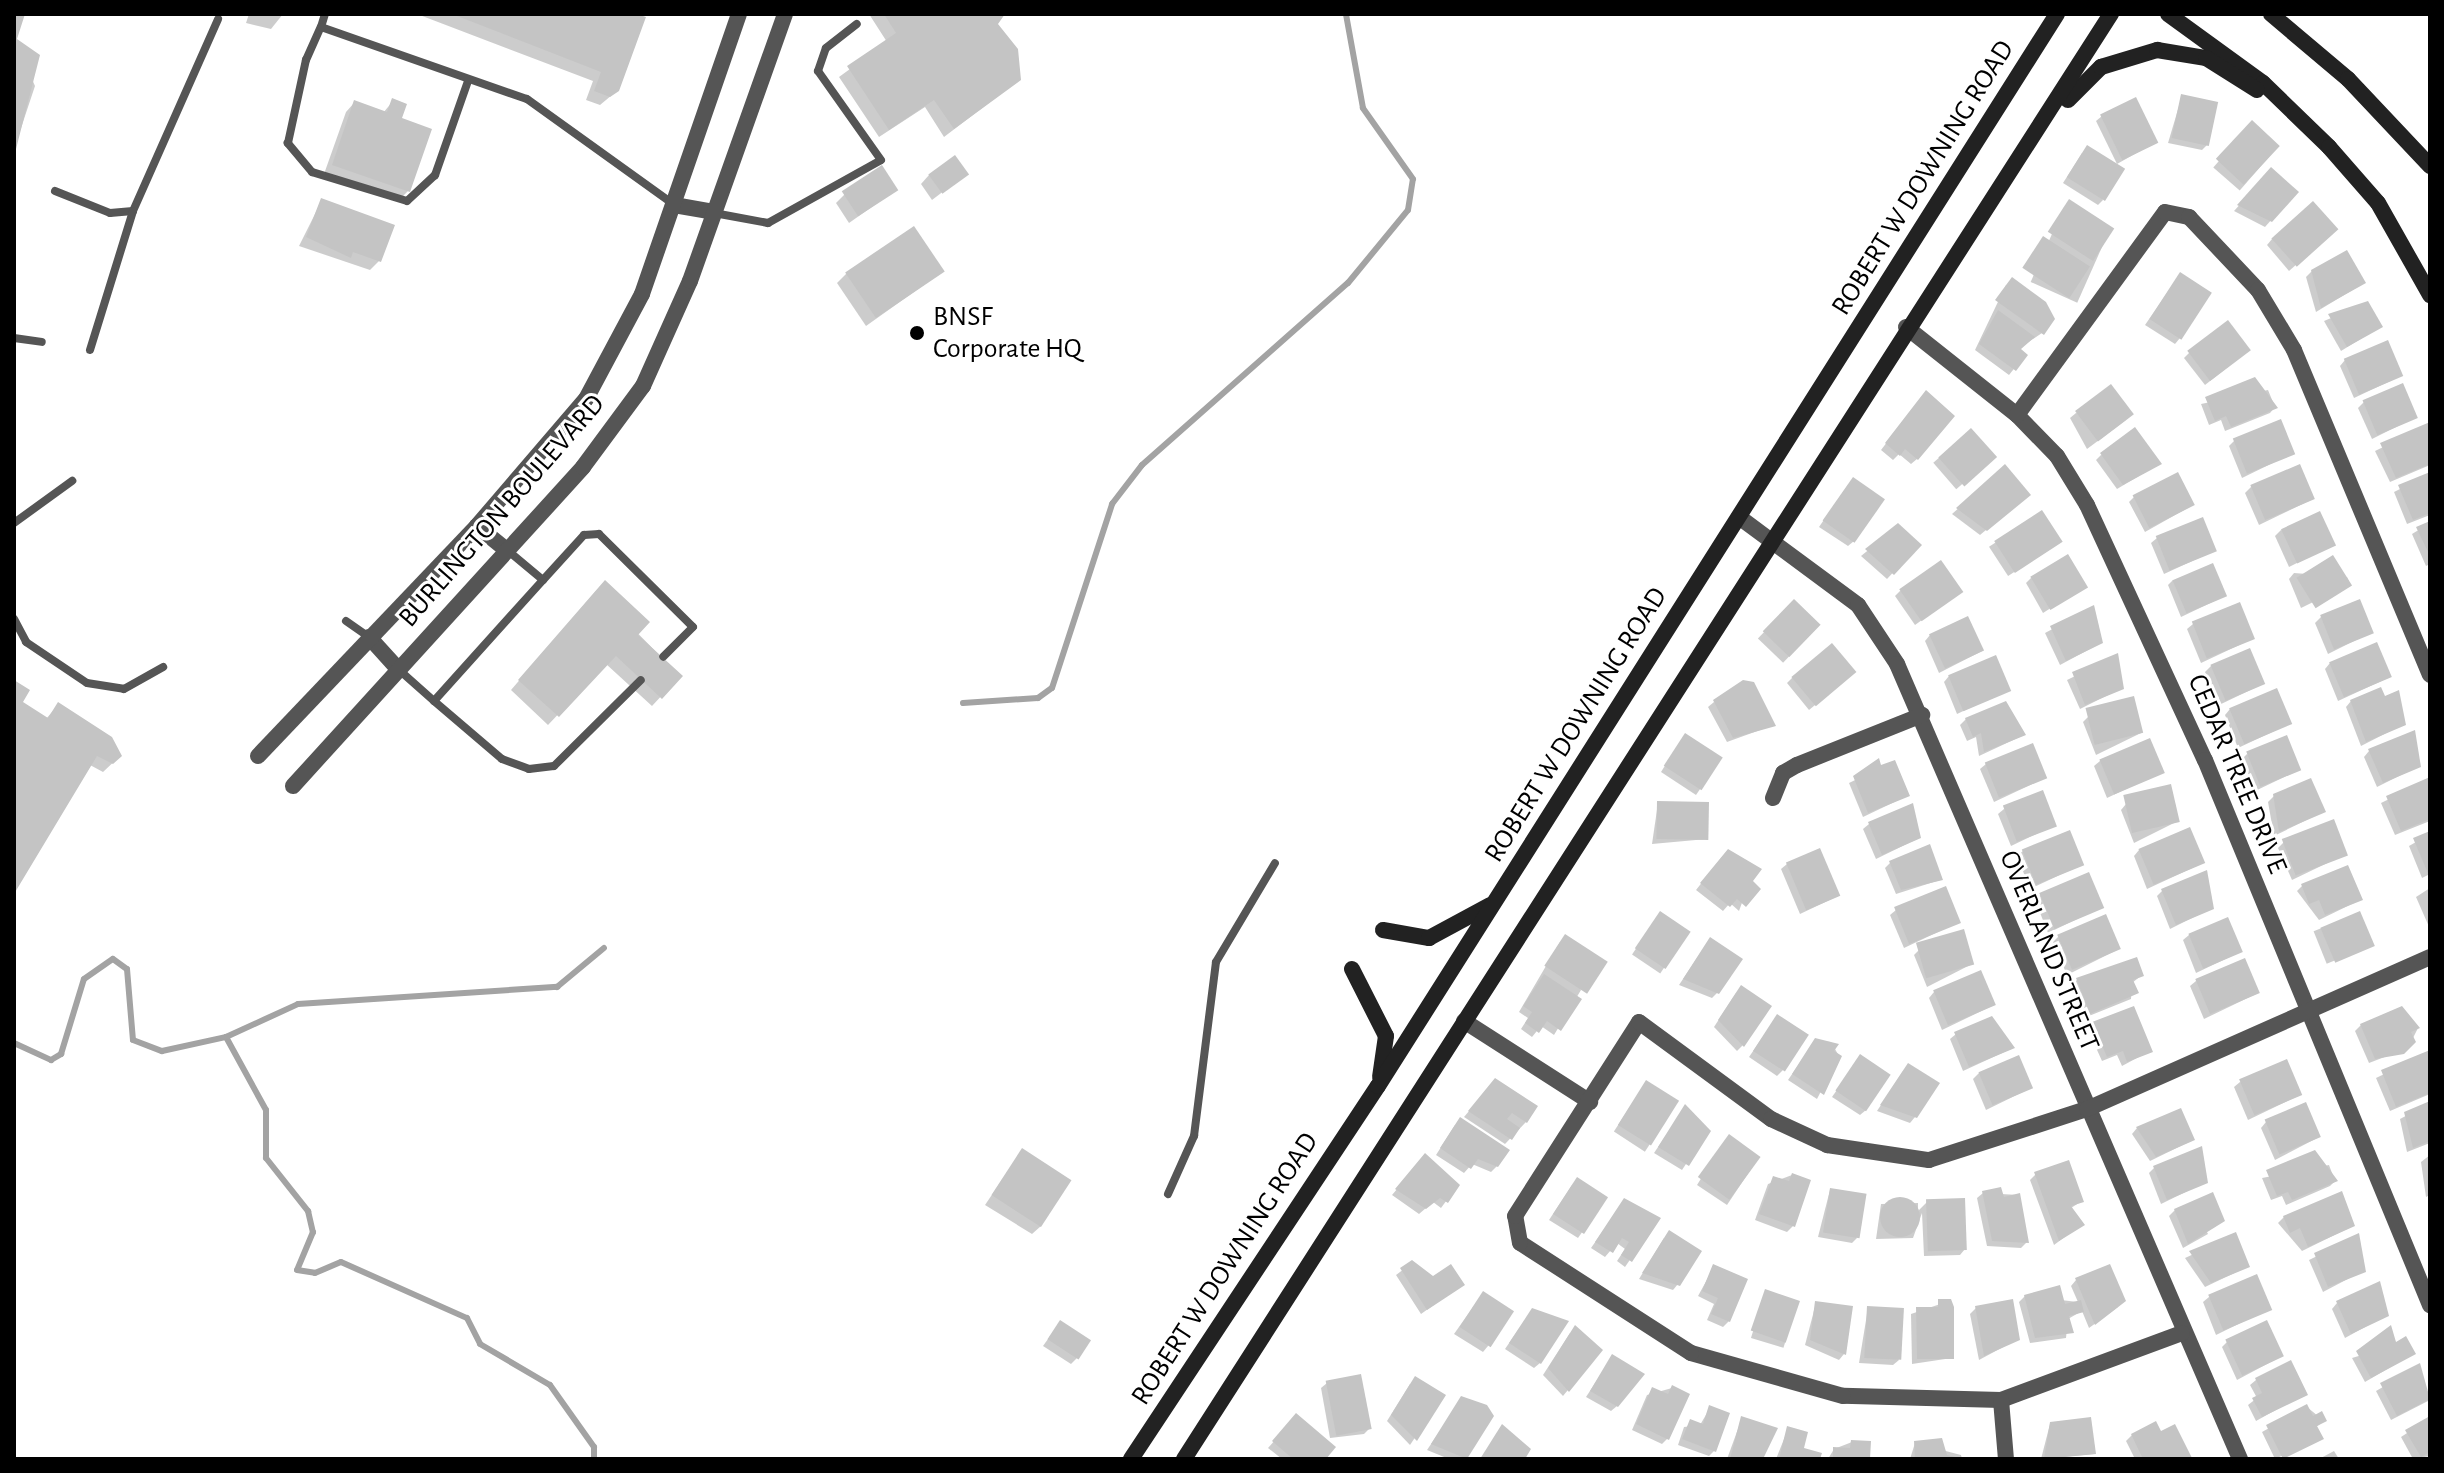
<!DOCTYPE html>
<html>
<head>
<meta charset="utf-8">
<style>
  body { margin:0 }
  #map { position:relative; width:2444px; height:1473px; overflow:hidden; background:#fff; font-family:"Alegreya Sans",sans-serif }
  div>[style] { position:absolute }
  .shadow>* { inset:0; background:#0003; transform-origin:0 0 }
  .stream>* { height:6px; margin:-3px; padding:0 3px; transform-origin:3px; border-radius:3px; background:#a3a3a3 }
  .building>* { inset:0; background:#c4c4c4; transform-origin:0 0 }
  .round { border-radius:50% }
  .lane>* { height:8px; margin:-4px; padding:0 4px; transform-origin:4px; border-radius:4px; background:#555 }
  .street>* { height:16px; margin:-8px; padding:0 8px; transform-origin:8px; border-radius:8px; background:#555 }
  .secondary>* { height:16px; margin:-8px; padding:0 8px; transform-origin:8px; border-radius:8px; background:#222 }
  .dots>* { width:22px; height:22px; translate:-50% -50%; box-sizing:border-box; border:4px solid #fff; border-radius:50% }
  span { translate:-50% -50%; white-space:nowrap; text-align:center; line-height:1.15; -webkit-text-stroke:6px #fff; paint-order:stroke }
  .street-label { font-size:28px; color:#000 }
  .poi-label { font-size:28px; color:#000 }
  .left { translate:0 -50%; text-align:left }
  .frame { position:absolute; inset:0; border:16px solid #000; pointer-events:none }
</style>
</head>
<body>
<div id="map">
  <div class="shadow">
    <div style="clip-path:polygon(14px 14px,23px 14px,15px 40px,35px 86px,14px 149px)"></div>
    <div style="clip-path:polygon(249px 14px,283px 14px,271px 29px,246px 23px)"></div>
    <div style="clip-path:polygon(417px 14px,631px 14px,618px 90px,600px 105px,586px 100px,593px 81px)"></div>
    <div style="clip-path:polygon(869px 14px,1004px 14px,996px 23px,1011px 86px,944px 137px,925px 107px,879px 137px,839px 77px,887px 42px)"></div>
    <div style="clip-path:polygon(2182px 96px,2207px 145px,2202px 150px,2168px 143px)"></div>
    <div style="clip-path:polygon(393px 101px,408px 191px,399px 200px,324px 174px,346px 112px,354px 103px,383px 113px)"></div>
    <div style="clip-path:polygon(2102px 116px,2156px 142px,2117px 164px,2096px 121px)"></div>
    <div style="left:2252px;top:123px;width:35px;height:59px;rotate:41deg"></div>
    <div style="clip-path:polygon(2082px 153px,2103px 200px,2098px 205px,2063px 183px)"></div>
    <div style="clip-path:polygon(2271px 170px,2296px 192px,2265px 227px,2234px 211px)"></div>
    <div style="clip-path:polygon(966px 174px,932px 200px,921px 184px,929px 175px)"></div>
    <div style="clip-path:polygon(896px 190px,849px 223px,836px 203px,845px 194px)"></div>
    <div style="clip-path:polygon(322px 200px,379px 261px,370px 270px,299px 246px)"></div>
    <div style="left:2064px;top:207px;width:51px;height:82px;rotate:24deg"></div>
    <div style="clip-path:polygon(2330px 235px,2289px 271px,2267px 245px,2272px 239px)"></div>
    <div style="clip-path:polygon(2312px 271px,2364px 283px,2316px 312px,2306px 277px)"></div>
    <div style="clip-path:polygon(942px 272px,866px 326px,837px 283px,846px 274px)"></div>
    <div style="clip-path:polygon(2180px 274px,2180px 338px,2175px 344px,2145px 325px)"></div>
    <div style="clip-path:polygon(2006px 285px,2042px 333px,2018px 349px,2025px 355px,2009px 375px,1975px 350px)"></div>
    <div style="clip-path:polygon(2367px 303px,2380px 327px,2341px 351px,2324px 321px)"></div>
    <div style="clip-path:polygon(2190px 352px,2243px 355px,2205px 385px,2184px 358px)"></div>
    <div style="clip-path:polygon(2345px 360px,2401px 376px,2354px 398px,2340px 366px)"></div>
    <div style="clip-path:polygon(2268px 390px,2275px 407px,2270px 413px,2225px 431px,2221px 420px,2209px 425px,2201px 404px)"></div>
    <div style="clip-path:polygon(1920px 399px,1917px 459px,1911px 464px,1899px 454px,1893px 460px,1881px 450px)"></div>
    <div style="clip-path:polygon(2364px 402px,2416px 417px,2372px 439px,2358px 408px)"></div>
    <div style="clip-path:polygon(2076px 413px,2126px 420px,2087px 449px,2070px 418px)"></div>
    <div style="clip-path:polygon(2429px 425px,2430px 465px,2390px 482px,2375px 451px)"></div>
    <div style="left:1971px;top:430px;width:35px;height:50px;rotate:49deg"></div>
    <div style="clip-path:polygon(2234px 441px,2293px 453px,2242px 478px,2229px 446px)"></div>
    <div style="clip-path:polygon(2101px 455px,2159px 464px,2117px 489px,2096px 460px)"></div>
    <div style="clip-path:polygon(2005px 467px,2022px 500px,1980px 535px,1952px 514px)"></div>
    <div style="clip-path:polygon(2430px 474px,2430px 515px,2407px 524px,2394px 492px)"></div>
    <div style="clip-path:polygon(1848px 485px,1854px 541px,1848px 546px,1819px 527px)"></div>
    <div style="clip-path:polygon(2251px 487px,2313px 499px,2259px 525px,2245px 493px)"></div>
    <div style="clip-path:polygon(2134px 497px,2193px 505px,2145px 532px,2129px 502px)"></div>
    <div style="left:2041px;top:513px;width:35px;height:62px;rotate:57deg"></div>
    <div style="clip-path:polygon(2430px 523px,2430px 564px,2426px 566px,2412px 534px)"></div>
    <div style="clip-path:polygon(1898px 526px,1919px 545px,1887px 579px,1861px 556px)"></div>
    <div style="clip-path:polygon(2281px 530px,2333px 545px,2289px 567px,2275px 536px)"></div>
    <div style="clip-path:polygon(2157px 538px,2214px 551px,2164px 574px,2151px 543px)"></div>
    <div style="clip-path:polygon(2294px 573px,2347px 577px,2350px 584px,2301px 608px,2289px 579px)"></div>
    <div style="clip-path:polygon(2031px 578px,2085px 586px,2043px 613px,2026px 583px)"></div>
    <div style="clip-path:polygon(2173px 580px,2225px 596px,2181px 617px,2168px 585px)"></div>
    <div style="clip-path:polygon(596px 591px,680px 676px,652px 706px,606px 664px,548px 725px,511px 690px)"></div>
    <div style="clip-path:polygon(1900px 591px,1961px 592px,1915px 625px,1895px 596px)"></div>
    <div style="left:1794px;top:601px;width:35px;height:52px;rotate:44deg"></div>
    <div style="clip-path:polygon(2094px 607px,2101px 643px,2060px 665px,2045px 633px)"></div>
    <div style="clip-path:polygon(2321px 617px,2372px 632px,2328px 654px,2315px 623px)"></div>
    <div style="clip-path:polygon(2193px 624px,2252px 639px,2201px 663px,2187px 629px)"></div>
    <div style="clip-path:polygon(1930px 635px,1982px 651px,1939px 673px,1925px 641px)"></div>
    <div style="clip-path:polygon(2116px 656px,2122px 688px,2080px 709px,2067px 680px)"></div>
    <div style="clip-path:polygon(2330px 663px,2390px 677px,2338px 701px,2325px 669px)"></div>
    <div style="clip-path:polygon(2211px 666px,2263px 684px,2219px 705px,2205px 672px)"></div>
    <div style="clip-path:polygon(1949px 676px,2008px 690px,1957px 714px,1944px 682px)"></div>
    <div style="clip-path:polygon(1793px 677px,1848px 678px,1809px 710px,1787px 683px)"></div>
    <div style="clip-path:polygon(14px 682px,20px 703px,46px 719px,58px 705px,120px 756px,103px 772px,90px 765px,14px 889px)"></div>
    <div style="clip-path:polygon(2351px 701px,2404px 724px,2361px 746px,2346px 707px)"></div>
    <div style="clip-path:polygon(1714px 702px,1774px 725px,1727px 742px,1708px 707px)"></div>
    <div style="clip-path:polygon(2230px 709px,2289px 724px,2238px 748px,2225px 715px)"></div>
    <div style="clip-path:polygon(2089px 716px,2141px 733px,2096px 755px,2083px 722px)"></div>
    <div style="clip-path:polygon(1966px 719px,2024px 735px,1979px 756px,1976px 737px,1967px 741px,1960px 725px)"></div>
    <div style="clip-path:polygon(1680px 742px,1721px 759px,1696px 795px,1661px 772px)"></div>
    <div style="clip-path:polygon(2369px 751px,2419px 766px,2377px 787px,2364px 757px)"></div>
    <div style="clip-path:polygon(2247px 754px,2299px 770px,2255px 791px,2242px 759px)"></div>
    <div style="clip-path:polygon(2100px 761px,2162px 772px,2107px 798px,2094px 766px)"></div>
    <div style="clip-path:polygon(1986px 764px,2045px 778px,1994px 802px,1980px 769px)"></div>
    <div style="clip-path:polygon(1880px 768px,1907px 796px,1863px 817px,1849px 783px)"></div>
    <div style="clip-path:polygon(2430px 779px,2430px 821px,2395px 835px,2381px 803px)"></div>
    <div style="clip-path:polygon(2274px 796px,2323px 812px,2274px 836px,2268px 802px)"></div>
    <div style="clip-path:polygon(1658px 803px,1707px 839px,1652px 844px)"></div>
    <div style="clip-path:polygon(2126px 804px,2178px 821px,2134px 843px,2121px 810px)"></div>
    <div style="clip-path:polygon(2004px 809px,2055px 825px,2011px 846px,1998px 814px)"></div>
    <div style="clip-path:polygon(1869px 824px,1919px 838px,1876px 859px,1863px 829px)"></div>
    <div style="clip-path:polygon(2430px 834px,2430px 874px,2422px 878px,2409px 846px)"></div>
    <div style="clip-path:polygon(2284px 842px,2346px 854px,2292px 880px,2278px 848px)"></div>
    <div style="clip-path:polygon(2139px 850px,2203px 863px,2147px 889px,2134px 856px)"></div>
    <div style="clip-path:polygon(2023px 851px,2081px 865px,2030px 889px,2017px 856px)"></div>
    <div style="clip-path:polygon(1722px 857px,1750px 881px,1739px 911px,1730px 903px,1723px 911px,1696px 890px)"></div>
    <div style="clip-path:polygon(1890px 863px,1940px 880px,1896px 894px,1885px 868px)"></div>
    <div style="clip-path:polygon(1787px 864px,1838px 896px,1800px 914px,1781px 869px)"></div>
    <div style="clip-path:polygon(2302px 886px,2360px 900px,2319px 920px,2297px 891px)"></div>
    <div style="clip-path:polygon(2430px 888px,2430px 929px,2416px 897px)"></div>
    <div style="clip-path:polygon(2162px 891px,2212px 908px,2170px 929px,2157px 896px)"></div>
    <div style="clip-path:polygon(2040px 895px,2102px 907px,2048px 933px,2035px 900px)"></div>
    <div style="clip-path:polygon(1896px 910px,1959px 922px,1904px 948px,1890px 915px)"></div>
    <div style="left:1660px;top:913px;width:34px;height:50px;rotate:34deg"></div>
    <div style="left:2359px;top:913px;width:35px;height:49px;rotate:68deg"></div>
    <div style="clip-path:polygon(2189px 935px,2240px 952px,2196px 973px,2183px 940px)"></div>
    <div style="clip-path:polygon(2058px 937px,2119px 949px,2067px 975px,2053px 942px)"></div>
    <div style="clip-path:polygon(1560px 942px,1581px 990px,1554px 1035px,1541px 1026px,1532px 1037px,1521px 1029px,1528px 1018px,1519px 1012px)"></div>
    <div style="clip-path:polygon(1705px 946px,1718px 992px,1712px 998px,1679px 985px)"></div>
    <div style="clip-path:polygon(1920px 949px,1972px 964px,1927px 987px,1914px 955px)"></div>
    <div style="clip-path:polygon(2142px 975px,2132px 983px,2131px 999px,2084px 1018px,2071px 985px,2077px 980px)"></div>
    <div style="clip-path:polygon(2196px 981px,2258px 993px,2204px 1019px,2190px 986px)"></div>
    <div style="clip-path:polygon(1934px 992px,1994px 1005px,1942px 1030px,1929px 998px)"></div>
    <div style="clip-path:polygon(1736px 993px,1743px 1045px,1737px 1051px,1714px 1027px)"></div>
    <div style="clip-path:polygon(1777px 1016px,1783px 1070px,1777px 1076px,1749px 1057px)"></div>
    <div style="clip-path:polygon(2093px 1024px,2150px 1051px,2122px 1066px,2117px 1055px,2102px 1061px,2088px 1030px)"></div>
    <div style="clip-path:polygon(2361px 1025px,2418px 1028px,2408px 1048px,2369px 1063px,2355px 1031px)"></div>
    <div style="clip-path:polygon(1956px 1034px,2013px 1048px,1963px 1071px,1950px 1039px)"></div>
    <div style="clip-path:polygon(1815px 1041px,1831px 1042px,1839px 1056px,1817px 1099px,1788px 1080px)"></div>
    <div style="clip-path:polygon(2430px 1052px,2430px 1094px,2390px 1111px,2376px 1078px)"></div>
    <div style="clip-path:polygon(1860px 1057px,1866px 1110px,1860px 1115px,1832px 1097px)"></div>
    <div style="clip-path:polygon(1903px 1071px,1915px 1117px,1910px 1123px,1877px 1111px)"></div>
    <div style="clip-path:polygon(1979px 1073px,2031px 1088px,1986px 1110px,1973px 1079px)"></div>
    <div style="left:1646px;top:1082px;width:37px;height:59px;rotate:33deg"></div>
    <div style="clip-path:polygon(2240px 1082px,2300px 1095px,2248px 1120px,2234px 1087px)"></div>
    <div style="clip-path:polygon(1490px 1086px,1526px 1122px,1505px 1144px,1464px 1117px)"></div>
    <div style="clip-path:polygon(2430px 1103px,2430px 1143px,2407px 1152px,2400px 1119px)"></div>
    <div style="clip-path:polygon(1685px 1107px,1708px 1131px,1682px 1170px,1654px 1153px)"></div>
    <div style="clip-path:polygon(2266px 1122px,2319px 1137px,2275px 1160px,2261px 1128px)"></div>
    <div style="clip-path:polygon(1455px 1125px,1497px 1166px,1491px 1172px,1472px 1164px,1464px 1173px,1436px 1155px)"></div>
    <div style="clip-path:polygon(2137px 1128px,2193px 1140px,2150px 1161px,2132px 1134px)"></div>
    <div style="clip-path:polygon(1724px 1142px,1759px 1157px,1727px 1205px,1697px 1185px)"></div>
    <div style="clip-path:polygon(1022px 1150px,1041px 1226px,1032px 1234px,985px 1205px)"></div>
    <div style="clip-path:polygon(2430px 1155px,2430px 1195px,2426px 1197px,2421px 1162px)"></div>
    <div style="clip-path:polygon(1420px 1162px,1458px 1185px,1441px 1208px,1433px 1202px,1419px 1214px,1392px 1195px)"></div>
    <div style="clip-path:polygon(2329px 1165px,2335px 1181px,2330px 1186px,2286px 1205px,2282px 1196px,2271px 1200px,2262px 1178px)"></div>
    <div style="clip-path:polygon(2154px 1168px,2206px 1182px,2161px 1204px,2149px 1173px)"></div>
    <div style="clip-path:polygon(2036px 1174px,2082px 1201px,2071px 1208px,2082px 1224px,2054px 1245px,2030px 1180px)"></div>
    <div style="clip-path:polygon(1792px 1175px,1793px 1226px,1787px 1232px,1755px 1220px,1768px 1184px)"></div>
    <div style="clip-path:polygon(1572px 1185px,1606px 1198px,1578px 1238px,1549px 1220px)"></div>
    <div style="clip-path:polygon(1830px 1190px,1857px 1238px,1852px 1243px,1818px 1237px)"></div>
    <div style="clip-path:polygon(1983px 1193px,2019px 1195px,2027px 1242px,2021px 1248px,1987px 1246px,1977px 1198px)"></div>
    <div style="clip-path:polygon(1624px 1201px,1658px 1219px,1625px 1267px,1617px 1261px,1625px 1249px,1617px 1243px,1605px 1257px,1591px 1248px)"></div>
    <div style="clip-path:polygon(1927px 1202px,1965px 1249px,1960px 1255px,1924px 1256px,1922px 1213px,1913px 1238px,1876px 1239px,1881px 1204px,1918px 1203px,1918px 1211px)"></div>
    <div style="clip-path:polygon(2175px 1210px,2206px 1230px,2208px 1234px,2183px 1248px,2169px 1216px)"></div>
    <div style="clip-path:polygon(2284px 1217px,2353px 1226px,2302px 1251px,2278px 1223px)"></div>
    <div style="clip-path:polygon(2235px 1235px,2247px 1267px,2205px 1287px,2185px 1258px)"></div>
    <div style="clip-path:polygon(2358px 1236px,2363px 1271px,2323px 1292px,2309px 1260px)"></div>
    <div style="clip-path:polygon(1664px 1238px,1678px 1284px,1673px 1290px,1639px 1279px)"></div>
    <div style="clip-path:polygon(1412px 1263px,1433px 1279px,1462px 1285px,1421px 1314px,1396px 1275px)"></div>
    <div style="clip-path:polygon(1714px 1267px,1729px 1321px,1723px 1327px,1707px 1320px,1714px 1304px,1698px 1296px)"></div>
    <div style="clip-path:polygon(2076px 1280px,2118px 1307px,2089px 1328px,2082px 1311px,2068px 1319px,2066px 1338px,2030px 1343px,2019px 1302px,2025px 1296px,2078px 1302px,2071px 1286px)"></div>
    <div style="left:1765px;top:1292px;width:34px;height:48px;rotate:17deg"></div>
    <div style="clip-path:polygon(1483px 1293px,1488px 1346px,1483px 1352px,1454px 1334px)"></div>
    <div style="clip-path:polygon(2209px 1297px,2269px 1309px,2216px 1335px,2203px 1302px)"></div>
    <div style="clip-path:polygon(1949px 1301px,1952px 1358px,1912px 1364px,1911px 1314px)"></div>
    <div style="clip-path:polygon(1816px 1303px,1844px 1354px,1839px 1360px,1805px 1345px)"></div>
    <div style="clip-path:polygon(2337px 1303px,2387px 1315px,2345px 1338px,2332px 1309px)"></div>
    <div style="clip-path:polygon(1868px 1308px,1899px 1360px,1893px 1365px,1859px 1363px)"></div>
    <div style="clip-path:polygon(1976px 1308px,2018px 1339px,1979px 1360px,1970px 1314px)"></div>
    <div style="clip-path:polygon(1527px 1317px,1540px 1363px,1534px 1368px,1505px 1349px)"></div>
    <div style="clip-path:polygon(1060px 1322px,1077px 1358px,1071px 1364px,1043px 1346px)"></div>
    <div style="clip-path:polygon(1570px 1333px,1600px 1351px,1563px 1396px,1543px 1375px)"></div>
    <div style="clip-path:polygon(2227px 1342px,2282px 1356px,2237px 1380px,2222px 1347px)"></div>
    <div style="clip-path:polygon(2395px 1345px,2413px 1354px,2365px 1382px,2352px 1358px)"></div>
    <div style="clip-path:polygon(1612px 1357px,1617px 1406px,1611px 1411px,1586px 1397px)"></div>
    <div style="clip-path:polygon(2419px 1366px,2430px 1400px,2391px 1420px,2376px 1391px)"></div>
    <div style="clip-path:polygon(2256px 1380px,2305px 1394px,2256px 1421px,2248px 1405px,2257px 1398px,2250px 1385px)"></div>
    <div style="clip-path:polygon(1327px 1383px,1370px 1428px,1364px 1434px,1330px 1438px,1321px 1388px)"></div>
    <div style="clip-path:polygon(1410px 1384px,1443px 1396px,1410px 1445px,1387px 1421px)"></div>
    <div style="clip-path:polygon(1672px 1388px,1668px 1438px,1662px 1444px,1632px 1430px,1647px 1395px)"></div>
    <div style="clip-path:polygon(1462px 1398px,1491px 1416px,1464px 1459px,1449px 1459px,1427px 1450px)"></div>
    <div style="clip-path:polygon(2307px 1407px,2324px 1421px,2316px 1427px,2321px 1438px,2275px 1459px,2262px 1432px)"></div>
    <div style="clip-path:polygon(1710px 1408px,1715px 1450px,1709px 1456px,1678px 1445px,1684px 1427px,1700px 1425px)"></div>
    <div style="clip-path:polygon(1742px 1418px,1762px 1459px,1727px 1459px)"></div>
    <div style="clip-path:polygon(2430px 1418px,2430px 1456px,2413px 1459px,2401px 1437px)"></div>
    <div style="clip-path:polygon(1291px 1422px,1324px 1459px,1282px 1459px,1268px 1448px)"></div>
    <div style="clip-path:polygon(2050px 1424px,2094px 1454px,2041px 1459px)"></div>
    <div style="clip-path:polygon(1788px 1429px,1802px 1450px,1818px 1459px,1776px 1459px)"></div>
    <div style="clip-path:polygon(2160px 1434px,2190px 1458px,2135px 1459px,2126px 1441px,2132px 1435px)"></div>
    <div style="clip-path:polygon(1852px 1442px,1868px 1459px,1828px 1459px,1834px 1449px)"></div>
    <div style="clip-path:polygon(1915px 1443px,1961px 1455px,1962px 1459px,1910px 1459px)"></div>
    <div style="clip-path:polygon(2334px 1451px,2339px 1459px,2319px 1459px)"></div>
  </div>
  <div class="stream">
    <div style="left:963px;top:703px;width:75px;rotate:-3.8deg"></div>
    <div style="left:1038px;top:698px;width:17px;rotate:-36deg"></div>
    <div style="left:1052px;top:688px;width:194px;rotate:-71.9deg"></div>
    <div style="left:1112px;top:504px;width:49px;rotate:-52.4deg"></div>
    <div style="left:1142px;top:465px;width:275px;rotate:-41.5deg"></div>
    <div style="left:1348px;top:283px;width:94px;rotate:-50.6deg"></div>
    <div style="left:1408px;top:210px;width:31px;rotate:-81deg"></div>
    <div style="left:1413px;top:179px;width:87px;rotate:-125.2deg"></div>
    <div style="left:1363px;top:108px;width:96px;rotate:-100.3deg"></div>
    <div style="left:226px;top:1037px;width:83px;rotate:61.3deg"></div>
    <div style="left:266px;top:1110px;width:48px;rotate:90deg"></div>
    <div style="left:266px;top:1158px;width:68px;rotate:51.6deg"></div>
    <div style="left:308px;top:1211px;width:22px;rotate:77deg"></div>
    <div style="left:313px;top:1232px;width:41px;rotate:112.8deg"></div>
    <div style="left:297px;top:1270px;width:18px;rotate:9deg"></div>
    <div style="left:315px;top:1273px;width:28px;rotate:-23deg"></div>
    <div style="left:341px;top:1262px;width:138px;rotate:24deg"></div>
    <div style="left:467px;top:1318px;width:29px;rotate:63deg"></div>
    <div style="left:480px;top:1344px;width:81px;rotate:30.4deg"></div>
    <div style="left:550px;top:1385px;width:76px;rotate:54.6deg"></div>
    <div style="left:594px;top:1447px;width:12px;rotate:90deg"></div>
    <div style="left:14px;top:1043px;width:41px;rotate:24.7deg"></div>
    <div style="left:51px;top:1060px;width:12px;rotate:-31deg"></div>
    <div style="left:61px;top:1054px;width:78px;rotate:-73deg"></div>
    <div style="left:84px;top:979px;width:35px;rotate:-35deg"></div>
    <div style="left:113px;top:959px;width:17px;rotate:36deg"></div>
    <div style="left:127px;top:969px;width:71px;rotate:85.2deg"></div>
    <div style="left:133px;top:1040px;width:31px;rotate:21deg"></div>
    <div style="left:162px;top:1051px;width:66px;rotate:-12.3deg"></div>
    <div style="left:226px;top:1037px;width:79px;rotate:-24.6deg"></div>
    <div style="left:298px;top:1004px;width:260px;rotate:-3.8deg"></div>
    <div style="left:557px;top:987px;width:61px;rotate:-39.7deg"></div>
  </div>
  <div class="building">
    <div style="clip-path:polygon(14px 14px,25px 14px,17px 39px,40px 55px,15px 153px)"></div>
    <div style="clip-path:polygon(452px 14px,637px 14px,646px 17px,619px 91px,610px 97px,594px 91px,601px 72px)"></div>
    <div style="clip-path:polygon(884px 14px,1005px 14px,998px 24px,1018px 49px,1021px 80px,954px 129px,934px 100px,889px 130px,847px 66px,896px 33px)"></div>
    <div style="left:2181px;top:94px;width:38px;height:45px;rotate:12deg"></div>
    <div style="left:2136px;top:97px;width:51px;height:40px;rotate:64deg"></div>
    <div style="clip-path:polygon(392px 98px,407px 104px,402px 118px,432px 129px,410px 192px,332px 165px,354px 100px,387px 112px)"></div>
    <div style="left:2252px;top:120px;width:38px;height:53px;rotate:43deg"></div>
    <div style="left:2087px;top:145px;width:45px;height:38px;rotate:32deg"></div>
    <div style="left:955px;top:155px;width:24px;height:33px;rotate:54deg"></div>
    <div style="left:882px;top:165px;width:30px;height:48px;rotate:57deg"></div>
    <div style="clip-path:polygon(2271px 167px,2299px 192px,2272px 222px,2237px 205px)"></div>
    <div style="clip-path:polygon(321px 198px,395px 225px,381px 262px,353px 252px,351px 258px,306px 237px)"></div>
    <div style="left:2069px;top:199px;width:54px;height:39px;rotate:33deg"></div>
    <div style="left:2313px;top:201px;width:38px;height:56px;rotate:48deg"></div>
    <div style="left:914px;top:226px;width:55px;height:83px;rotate:56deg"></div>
    <div style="left:2043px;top:236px;width:56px;height:38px;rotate:33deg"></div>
    <div style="clip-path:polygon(2347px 250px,2366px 283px,2321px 308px,2311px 270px)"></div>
    <div style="left:2180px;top:272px;width:38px;height:56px;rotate:33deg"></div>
    <div style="clip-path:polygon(2012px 277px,2046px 302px,2055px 319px,2044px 335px,1995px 300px)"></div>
    <div style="clip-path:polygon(2368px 301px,2383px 327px,2347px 347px,2328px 314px)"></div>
    <div style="clip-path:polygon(1998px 310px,2035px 337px,2021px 349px,2028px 355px,2016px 371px,1979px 344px)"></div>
    <div style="left:2228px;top:320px;width:38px;height:51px;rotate:53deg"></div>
    <div style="left:2388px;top:340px;width:39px;height:48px;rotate:67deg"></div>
    <div style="clip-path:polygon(2255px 377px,2278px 408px,2231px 427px,2226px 416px,2215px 421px,2205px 397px)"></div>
    <div style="left:2403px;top:383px;width:38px;height:44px;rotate:67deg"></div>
    <div style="left:2111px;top:384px;width:38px;height:45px;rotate:53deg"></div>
    <div style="clip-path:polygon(1926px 390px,1955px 416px,1918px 460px,1905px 449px,1900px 456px,1885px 443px)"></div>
    <div style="left:2281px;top:419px;width:38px;height:52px;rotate:68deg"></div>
    <div style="clip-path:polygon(2430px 422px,2430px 464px,2396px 478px,2380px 443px)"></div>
    <div style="clip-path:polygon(2135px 427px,2162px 464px,2123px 485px,2100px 453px)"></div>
    <div style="left:1971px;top:428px;width:39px;height:44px;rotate:48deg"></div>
    <div style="clip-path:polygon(2005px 464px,2031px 495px,1987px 531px,1956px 508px)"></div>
    <div style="left:2300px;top:464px;width:38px;height:54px;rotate:67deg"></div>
    <div style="left:2178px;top:472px;width:37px;height:51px;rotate:63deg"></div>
    <div style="clip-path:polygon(2430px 472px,2430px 513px,2413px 520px,2398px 485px)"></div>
    <div style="left:1853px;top:477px;width:39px;height:53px;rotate:35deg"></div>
    <div style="left:2042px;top:510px;width:38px;height:57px;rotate:57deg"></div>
    <div style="left:2320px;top:511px;width:38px;height:43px;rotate:65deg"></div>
    <div style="left:2203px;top:517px;width:37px;height:51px;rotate:68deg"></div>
    <div style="clip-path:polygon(2430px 521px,2430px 556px,2416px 527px)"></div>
    <div style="clip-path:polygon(1898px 523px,1922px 545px,1894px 575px,1865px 549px)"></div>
    <div style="left:2068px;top:554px;width:39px;height:44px;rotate:59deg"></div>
    <div style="left:2333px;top:555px;width:36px;height:43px;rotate:58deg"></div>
    <div style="left:1941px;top:560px;width:39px;height:51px;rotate:55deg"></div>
    <div style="left:2213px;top:563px;width:36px;height:44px;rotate:67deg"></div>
    <div style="clip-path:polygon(605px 580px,650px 622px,638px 635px,683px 676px,662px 699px,616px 656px,559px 717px,518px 680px)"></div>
    <div style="left:1794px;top:599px;width:37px;height:45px;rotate:44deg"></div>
    <div style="left:2360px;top:599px;width:37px;height:43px;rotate:68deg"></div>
    <div style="left:2240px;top:602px;width:40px;height:52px;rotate:68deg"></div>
    <div style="clip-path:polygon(2094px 605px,2103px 643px,2066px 661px,2050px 626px)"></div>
    <div style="left:1968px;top:616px;width:38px;height:43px;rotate:65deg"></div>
    <div style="left:2377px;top:642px;width:38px;height:52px;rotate:67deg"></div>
    <div style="left:1832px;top:643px;width:38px;height:53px;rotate:50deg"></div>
    <div style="left:2250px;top:648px;width:39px;height:43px;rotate:67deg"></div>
    <div style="clip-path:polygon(2118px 653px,2124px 689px,2085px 705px,2072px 672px)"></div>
    <div style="left:1996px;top:655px;width:39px;height:52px;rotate:67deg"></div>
    <div style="clip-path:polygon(14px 680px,30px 690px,23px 702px,48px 718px,58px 702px,112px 737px,122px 756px,113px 764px,97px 756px,14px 894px)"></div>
    <div style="clip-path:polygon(1743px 680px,1754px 682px,1776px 726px,1733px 738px,1713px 700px)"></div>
    <div style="clip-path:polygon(2381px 687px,2385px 696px,2399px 690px,2406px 725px,2366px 742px,2350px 700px)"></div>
    <div style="left:2277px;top:688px;width:39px;height:52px;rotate:67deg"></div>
    <div style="left:2134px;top:696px;width:38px;height:50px;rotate:76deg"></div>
    <div style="clip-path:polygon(2006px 701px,2026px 735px,1984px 752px,1981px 733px,1973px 737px,1965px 718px)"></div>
    <div style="clip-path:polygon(2415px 730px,2421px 767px,2383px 783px,2368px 749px)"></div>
    <div style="left:1685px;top:733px;width:45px;height:39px;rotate:33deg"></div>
    <div style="left:2287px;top:735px;width:38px;height:44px;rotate:68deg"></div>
    <div style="left:2150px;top:738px;width:38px;height:55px;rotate:67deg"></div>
    <div style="left:2033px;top:743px;width:38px;height:52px;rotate:68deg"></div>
    <div style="clip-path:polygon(1879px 758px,1881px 765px,1895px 760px,1910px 796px,1868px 813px,1853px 776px)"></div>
    <div style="clip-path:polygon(2430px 777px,2430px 819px,2401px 831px,2386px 796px)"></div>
    <div style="clip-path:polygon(2311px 778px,2326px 812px,2279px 832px,2273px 794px)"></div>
    <div style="left:2171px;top:784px;width:39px;height:49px;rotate:77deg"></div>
    <div style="left:2043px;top:790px;width:39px;height:43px;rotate:69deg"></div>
    <div style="left:1657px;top:801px;width:52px;height:38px;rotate:1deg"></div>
    <div style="clip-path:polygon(1913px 803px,1921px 838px,1882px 855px,1868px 822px)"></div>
    <div style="left:2334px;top:819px;width:39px;height:56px;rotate:69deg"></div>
    <div style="left:2190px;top:827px;width:39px;height:56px;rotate:67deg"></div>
    <div style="left:2070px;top:830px;width:38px;height:52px;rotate:68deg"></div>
    <div style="clip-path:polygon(2430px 831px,2430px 878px,2413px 838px)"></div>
    <div style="clip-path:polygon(1930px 844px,1943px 880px,1901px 890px,1889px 861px)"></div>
    <div style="left:1820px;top:848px;width:52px;height:37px;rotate:67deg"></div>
    <div style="clip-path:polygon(1728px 849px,1762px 869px,1753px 881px,1761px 889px,1746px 907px,1737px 899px,1730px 907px,1700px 883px)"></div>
    <div style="clip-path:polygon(2348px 865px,2363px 900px,2325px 915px,2319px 900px,2309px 904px,2301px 884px)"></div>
    <div style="clip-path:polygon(2207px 870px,2214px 909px,2176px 925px,2161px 889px)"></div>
    <div style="left:2089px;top:872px;width:39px;height:54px;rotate:67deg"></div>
    <div style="left:1946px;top:886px;width:40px;height:56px;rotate:68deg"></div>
    <div style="left:1660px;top:911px;width:37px;height:45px;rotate:34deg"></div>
    <div style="left:2360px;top:911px;width:38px;height:43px;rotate:67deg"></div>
    <div style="left:2106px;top:914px;width:38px;height:53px;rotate:67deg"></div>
    <div style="left:2228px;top:917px;width:38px;height:43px;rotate:67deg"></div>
    <div style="left:1964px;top:929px;width:37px;height:50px;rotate:74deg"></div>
    <div style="left:1565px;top:934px;width:51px;height:38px;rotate:33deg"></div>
    <div style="clip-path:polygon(1710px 937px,1743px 959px,1719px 994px,1683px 979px)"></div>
    <div style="clip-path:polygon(2137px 957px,2144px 976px,2133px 980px,2139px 993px,2090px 1014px,2076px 978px)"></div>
    <div style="left:2245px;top:958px;width:38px;height:54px;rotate:67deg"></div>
    <div style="left:1981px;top:970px;width:38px;height:52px;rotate:67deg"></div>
    <div style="clip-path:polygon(1544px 974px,1582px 999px,1561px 1031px,1547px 1021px,1539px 1033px,1525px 1023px,1532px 1012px,1523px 1006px)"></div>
    <div style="clip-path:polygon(1741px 985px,1772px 1006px,1744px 1047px,1718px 1020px)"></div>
    <div style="clip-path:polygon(2134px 1006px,2153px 1052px,2127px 1062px,2123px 1051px,2107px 1057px,2092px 1022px)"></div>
    <div style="clip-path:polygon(2402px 1006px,2420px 1028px,2411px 1032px,2416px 1042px,2404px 1054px,2375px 1059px,2360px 1024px)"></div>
    <div style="left:1777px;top:1014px;width:38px;height:44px;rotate:33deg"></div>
    <div style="clip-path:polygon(1992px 1016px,2015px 1048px,1969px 1067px,1954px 1032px)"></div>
    <div style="clip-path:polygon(1815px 1038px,1839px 1044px,1834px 1051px,1842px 1056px,1824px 1095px,1792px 1074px)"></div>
    <div style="clip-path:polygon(2430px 1050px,2430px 1093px,2396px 1107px,2381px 1070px)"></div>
    <div style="left:1860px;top:1054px;width:37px;height:44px;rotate:34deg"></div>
    <div style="left:2019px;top:1055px;width:36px;height:44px;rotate:67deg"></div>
    <div style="left:2287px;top:1059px;width:39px;height:52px;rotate:67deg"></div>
    <div style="clip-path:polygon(1908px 1063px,1940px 1083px,1917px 1118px,1880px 1105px)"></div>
    <div style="clip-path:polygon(1495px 1078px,1538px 1106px,1527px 1123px,1512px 1113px,1507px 1119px,1520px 1128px,1512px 1140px,1468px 1111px)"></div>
    <div style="left:1646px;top:1080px;width:39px;height:53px;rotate:32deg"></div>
    <div style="clip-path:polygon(2430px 1101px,2430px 1141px,2413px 1148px,2404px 1112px)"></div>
    <div style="left:2306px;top:1102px;width:38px;height:45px;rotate:67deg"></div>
    <div style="clip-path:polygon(1685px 1104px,1711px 1131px,1689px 1166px,1658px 1147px)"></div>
    <div style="clip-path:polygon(2181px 1108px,2195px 1140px,2156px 1157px,2136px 1127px)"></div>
    <div style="clip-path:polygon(1460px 1117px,1510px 1150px,1498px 1167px,1478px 1159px,1471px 1169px,1440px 1148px)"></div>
    <div style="left:1729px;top:1134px;width:39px;height:53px;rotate:36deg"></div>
    <div style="clip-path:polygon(2202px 1146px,2208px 1183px,2167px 1200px,2153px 1166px)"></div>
    <div style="left:1022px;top:1148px;width:59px;height:56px;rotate:33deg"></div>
    <div style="clip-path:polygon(2315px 1150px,2338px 1181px,2292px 1200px,2288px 1192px,2277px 1196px,2266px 1170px)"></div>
    <div style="clip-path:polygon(1425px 1153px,1460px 1185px,1448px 1203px,1440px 1198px,1426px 1209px,1395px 1189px)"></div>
    <div style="clip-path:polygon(2069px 1160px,2084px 1202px,2071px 1206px,2085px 1225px,2059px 1241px,2034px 1172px)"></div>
    <div style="clip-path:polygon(1792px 1173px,1811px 1180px,1795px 1227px,1759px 1214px,1773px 1176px,1789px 1181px)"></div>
    <div style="left:1577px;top:1177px;width:37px;height:44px;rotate:33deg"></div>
    <div style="clip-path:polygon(2001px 1187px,2004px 1197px,2020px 1193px,2029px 1243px,1992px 1241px,1982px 1191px)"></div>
    <div style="left:1830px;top:1188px;width:37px;height:45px;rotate:9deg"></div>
    <div style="clip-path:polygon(2342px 1191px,2355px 1226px,2308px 1247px,2300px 1228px,2290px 1233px,2283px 1216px)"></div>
    <div style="clip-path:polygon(2213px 1192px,2225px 1221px,2188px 1244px,2174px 1209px)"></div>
    <div class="round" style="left:1880px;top:1197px;width:40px;height:40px"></div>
    <div style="clip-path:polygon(1624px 1198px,1661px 1218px,1632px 1262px,1621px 1255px,1629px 1242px,1622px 1238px,1613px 1253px,1595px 1242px)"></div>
    <div style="left:1965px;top:1198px;width:52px;height:39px;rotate:88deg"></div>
    <div style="clip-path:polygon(1669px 1230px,1702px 1251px,1680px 1286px,1642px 1273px)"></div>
    <div style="clip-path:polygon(2236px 1232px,2250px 1267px,2211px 1283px,2189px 1251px)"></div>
    <div style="clip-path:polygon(2359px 1233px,2366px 1272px,2328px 1287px,2314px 1253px)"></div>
    <div style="clip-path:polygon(1412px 1260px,1433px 1276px,1451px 1264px,1465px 1285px,1427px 1310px,1400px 1268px)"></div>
    <div style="clip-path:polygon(1713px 1264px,1748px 1279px,1730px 1322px,1711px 1314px,1718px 1298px,1702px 1291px)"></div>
    <div style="clip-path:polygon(2110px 1264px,2126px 1301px,2095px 1325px,2075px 1278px)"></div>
    <div style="left:2257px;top:1274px;width:39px;height:53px;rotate:67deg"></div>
    <div style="clip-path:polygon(2380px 1281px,2389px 1316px,2351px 1334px,2336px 1301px)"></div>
    <div style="clip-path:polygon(2060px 1285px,2065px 1304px,2081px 1300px,2084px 1312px,2069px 1316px,2074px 1333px,2035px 1338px,2024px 1295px)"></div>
    <div style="left:1765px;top:1289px;width:37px;height:44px;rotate:19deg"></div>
    <div style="left:1483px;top:1291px;width:37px;height:43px;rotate:33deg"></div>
    <div style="clip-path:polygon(1938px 1299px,1951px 1299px,1954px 1307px,1954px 1359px,1917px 1359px,1916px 1307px,1938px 1307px)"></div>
    <div style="clip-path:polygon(2013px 1299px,2020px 1340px,1984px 1356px,1975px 1306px)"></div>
    <div style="clip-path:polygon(1815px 1301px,1853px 1306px,1846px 1355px,1810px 1340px)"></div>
    <div style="left:1867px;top:1306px;width:37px;height:52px;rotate:3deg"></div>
    <div style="clip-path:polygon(1532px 1308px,1569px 1321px,1541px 1364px,1509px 1343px)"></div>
    <div style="left:1060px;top:1320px;width:37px;height:23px;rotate:33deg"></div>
    <div style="left:2267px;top:1320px;width:40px;height:46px;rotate:65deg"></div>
    <div style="clip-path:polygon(1575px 1325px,1603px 1350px,1569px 1392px,1548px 1368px)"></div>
    <div style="clip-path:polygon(2391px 1325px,2396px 1342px,2406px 1336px,2416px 1354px,2371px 1378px,2356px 1351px)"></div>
    <div style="clip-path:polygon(1612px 1354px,1645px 1374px,1618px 1407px,1590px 1391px)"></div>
    <div style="clip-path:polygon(2291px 1360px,2308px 1395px,2262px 1417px,2252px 1398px,2262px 1393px,2255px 1378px)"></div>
    <div style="clip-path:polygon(2420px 1363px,2430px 1399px,2397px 1416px,2380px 1383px)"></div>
    <div style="left:1361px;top:1374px;width:56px;height:36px;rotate:79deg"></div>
    <div style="clip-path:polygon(1415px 1376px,1446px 1395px,1417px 1441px,1391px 1415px)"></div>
    <div style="clip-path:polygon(1672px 1385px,1690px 1394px,1669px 1440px,1636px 1424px,1652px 1387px,1668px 1394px)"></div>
    <div style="clip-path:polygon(1461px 1396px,1487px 1405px,1494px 1416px,1467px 1459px,1431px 1444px)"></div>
    <div style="clip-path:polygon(2307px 1404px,2313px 1416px,2322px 1411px,2327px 1421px,2317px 1426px,2324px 1439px,2283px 1459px,2266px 1425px)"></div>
    <div style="clip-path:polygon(1709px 1405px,1730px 1413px,1716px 1452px,1682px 1439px,1690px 1419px,1703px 1424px)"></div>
    <div style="clip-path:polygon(1296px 1413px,1336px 1447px,1326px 1459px,1293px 1459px,1272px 1441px)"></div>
    <div style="clip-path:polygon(1741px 1416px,1778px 1428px,1763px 1459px,1730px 1459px)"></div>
    <div style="clip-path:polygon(2430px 1416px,2430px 1452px,2421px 1457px,2405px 1430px)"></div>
    <div style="clip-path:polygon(2091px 1417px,2096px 1454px,2044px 1459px,2050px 1422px)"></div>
    <div style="clip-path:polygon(2156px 1421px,2161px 1431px,2175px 1424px,2192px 1458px,2143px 1459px,2131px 1434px)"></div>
    <div style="clip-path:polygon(1502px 1424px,1531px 1449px,1525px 1459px,1480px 1459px)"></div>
    <div style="clip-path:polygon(1787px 1426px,1808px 1432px,1804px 1448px,1822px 1453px,1820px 1459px,1779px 1459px)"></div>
    <div style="clip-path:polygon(1942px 1438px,1947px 1455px,1964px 1459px,1915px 1459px,1914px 1441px)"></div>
    <div style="clip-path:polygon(1851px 1440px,1871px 1441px,1870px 1459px,1833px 1459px,1833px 1447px,1850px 1448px)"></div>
  </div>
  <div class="lane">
    <div style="left:321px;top:27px;width:14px;rotate:-73deg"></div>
    <div style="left:468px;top:81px;width:100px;rotate:109.3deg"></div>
    <div style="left:435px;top:175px;width:38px;rotate:137deg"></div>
    <div style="left:407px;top:201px;width:99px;rotate:-163deg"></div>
    <div style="left:312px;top:172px;width:38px;rotate:-130deg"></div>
    <div style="left:288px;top:143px;width:85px;rotate:-77.8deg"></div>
    <div style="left:306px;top:60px;width:36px;rotate:-66deg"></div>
    <div style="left:321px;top:27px;width:218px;rotate:19.3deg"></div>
    <div style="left:527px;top:99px;width:180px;rotate:35.7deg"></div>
    <div style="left:55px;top:191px;width:59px;rotate:21.8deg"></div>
    <div style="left:110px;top:213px;width:23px;rotate:-5deg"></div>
    <div style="left:133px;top:211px;width:210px;rotate:-66.1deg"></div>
    <div style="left:714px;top:213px;width:55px;rotate:10.5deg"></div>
    <div style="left:768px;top:223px;width:129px;rotate:-29.1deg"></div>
    <div style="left:881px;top:160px;width:109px;rotate:-125.3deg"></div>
    <div style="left:818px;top:71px;width:24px;rotate:-71deg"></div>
    <div style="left:826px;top:48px;width:39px;rotate:-38deg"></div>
    <div style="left:14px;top:338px;width:28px;rotate:8deg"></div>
    <div style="left:90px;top:350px;width:145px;rotate:-72.8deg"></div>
    <div style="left:14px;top:523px;width:72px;rotate:-35.9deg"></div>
    <div style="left:543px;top:580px;width:61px;rotate:-47.7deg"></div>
    <div style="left:584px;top:535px;width:15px;rotate:-4deg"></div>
    <div style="left:599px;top:534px;width:132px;rotate:44.7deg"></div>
    <div style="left:693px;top:627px;width:42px;rotate:135deg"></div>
    <div style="left:14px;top:619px;width:26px;rotate:62deg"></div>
    <div style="left:26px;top:642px;width:73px;rotate:33.9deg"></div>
    <div style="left:87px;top:683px;width:37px;rotate:9deg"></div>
    <div style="left:124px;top:689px;width:45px;rotate:-29.4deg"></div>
    <div style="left:346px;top:621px;width:28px;rotate:35deg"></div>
    <div style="left:398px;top:669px;width:48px;rotate:41.6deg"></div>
    <div style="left:434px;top:701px;width:163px;rotate:-48deg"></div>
    <div style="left:543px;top:580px;width:47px;rotate:-140.2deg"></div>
    <div style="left:434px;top:701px;width:89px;rotate:40.5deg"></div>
    <div style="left:502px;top:759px;width:29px;rotate:20deg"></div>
    <div style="left:529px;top:769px;width:25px;rotate:-7deg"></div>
    <div style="left:554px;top:766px;width:122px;rotate:-44.7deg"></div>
    <div style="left:1168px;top:1194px;width:64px;rotate:-65.9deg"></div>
    <div style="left:1194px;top:1136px;width:175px;rotate:-82.8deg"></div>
    <div style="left:1216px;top:962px;width:115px;rotate:-59.2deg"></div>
  </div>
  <div class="street">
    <div style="left:674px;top:205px;width:40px;rotate:10deg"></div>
    <div style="left:1906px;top:327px;width:142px;rotate:38.4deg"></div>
    <div style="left:2017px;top:415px;width:57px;rotate:45.7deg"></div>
    <div style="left:2057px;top:456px;width:57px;rotate:58.5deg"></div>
    <div style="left:2087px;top:505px;width:281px;rotate:65.2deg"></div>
    <div style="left:2205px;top:760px;width:590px;rotate:67.57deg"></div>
    <div style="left:2017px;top:415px;width:251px;rotate:-53.9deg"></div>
    <div style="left:2165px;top:212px;width:25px;rotate:12deg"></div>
    <div style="left:2189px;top:217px;width:100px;rotate:46.6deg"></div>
    <div style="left:2258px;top:290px;width:70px;rotate:59deg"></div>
    <div style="left:2294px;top:350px;width:352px;rotate:67.3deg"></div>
    <div style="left:1739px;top:517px;width:148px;rotate:36.5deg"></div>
    <div style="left:1858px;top:605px;width:71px;rotate:56.5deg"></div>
    <div style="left:1897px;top:664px;width:866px;rotate:66.66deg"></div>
    <div style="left:477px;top:526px;width:38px;rotate:39deg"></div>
    <div style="left:369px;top:637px;width:43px;rotate:47.8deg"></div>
    <div style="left:258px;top:756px;width:318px;rotate:-46.4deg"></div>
    <div style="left:477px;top:526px;width:167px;rotate:-49.4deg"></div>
    <div style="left:586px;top:399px;width:119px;rotate:-61.9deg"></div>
    <div style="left:642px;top:294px;width:296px;rotate:-70.9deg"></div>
    <div style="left:293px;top:786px;width:431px;rotate:-47.7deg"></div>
    <div style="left:583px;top:467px;width:101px;rotate:-53.5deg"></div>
    <div style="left:643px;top:386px;width:115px;rotate:-65.9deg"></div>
    <div style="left:690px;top:281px;width:283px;rotate:-70.4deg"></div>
    <div style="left:1773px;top:798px;width:27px;rotate:-68deg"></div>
    <div style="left:1783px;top:773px;width:16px;rotate:-30deg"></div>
    <div style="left:1797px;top:765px;width:135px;rotate:-21.8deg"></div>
    <div style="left:1464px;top:1021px;width:150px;rotate:32.7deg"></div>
    <div style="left:2182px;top:1333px;width:193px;rotate:159.7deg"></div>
    <div style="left:2001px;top:1400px;width:158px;rotate:-178.5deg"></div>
    <div style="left:1843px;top:1396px;width:158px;rotate:-164.2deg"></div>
    <div style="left:1691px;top:1353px;width:203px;rotate:-147.2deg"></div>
    <div style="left:1520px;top:1243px;width:27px;rotate:-100deg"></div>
    <div style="left:1515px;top:1216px;width:230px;rotate:-57.4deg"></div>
    <div style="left:1639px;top:1022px;width:164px;rotate:36.3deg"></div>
    <div style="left:1771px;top:1119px;width:62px;rotate:24.9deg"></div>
    <div style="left:1827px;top:1145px;width:103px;rotate:8.4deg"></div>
    <div style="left:1929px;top:1160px;width:166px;rotate:-17.9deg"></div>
    <div style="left:2087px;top:1109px;width:375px;rotate:-23.9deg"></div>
    <div style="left:2001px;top:1400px;width:59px;rotate:85.2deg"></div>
  </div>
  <div class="secondary">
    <div style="left:2168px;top:14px;width:117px;rotate:36deg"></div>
    <div style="left:2263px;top:83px;width:92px;rotate:44.1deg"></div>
    <div style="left:2329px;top:147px;width:74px;rotate:48.8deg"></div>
    <div style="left:2378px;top:203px;width:106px;rotate:60.5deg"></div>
    <div style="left:2271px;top:14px;width:101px;rotate:40.2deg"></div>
    <div style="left:2348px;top:79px;width:120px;rotate:46.7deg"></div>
    <div style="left:2068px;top:100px;width:47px;rotate:-45deg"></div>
    <div style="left:2101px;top:67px;width:59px;rotate:-16.9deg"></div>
    <div style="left:2157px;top:50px;width:50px;rotate:9.3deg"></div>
    <div style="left:2206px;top:58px;width:60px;rotate:32.1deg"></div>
    <div style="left:1383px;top:930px;width:47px;rotate:9.9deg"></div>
    <div style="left:1429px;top:938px;width:69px;rotate:-28.4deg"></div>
    <div style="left:1352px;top:969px;width:75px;rotate:63.1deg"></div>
    <div style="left:1386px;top:1036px;width:41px;rotate:98.3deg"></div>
    <div style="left:1131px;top:1459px;width:447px;rotate:-56.5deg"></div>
    <div style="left:1378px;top:1086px;width:1269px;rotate:-57.65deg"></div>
    <div style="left:1184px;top:1459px;width:1717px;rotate:-57.32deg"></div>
  </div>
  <div class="dots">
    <div style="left:917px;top:333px;background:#000"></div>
  </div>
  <div class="street-label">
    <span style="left:1923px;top:178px;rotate:-58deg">ROBERT W DOWNING ROAD</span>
    <span style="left:502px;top:511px;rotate:-49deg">BURLINGTON BOULEVARD</span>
    <span style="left:1576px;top:725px;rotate:-58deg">ROBERT W DOWNING ROAD</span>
    <span style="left:2237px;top:774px;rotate:67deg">CEDAR TREE DRIVE</span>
    <span style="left:2049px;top:951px;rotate:67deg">OVERLAND STREET</span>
    <span style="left:1225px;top:1269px;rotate:-57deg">ROBERT W DOWNING ROAD</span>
  </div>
  <div class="poi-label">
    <span class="left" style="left:933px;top:333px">BNSF<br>Corporate HQ</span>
  </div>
  <div class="frame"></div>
</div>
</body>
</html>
